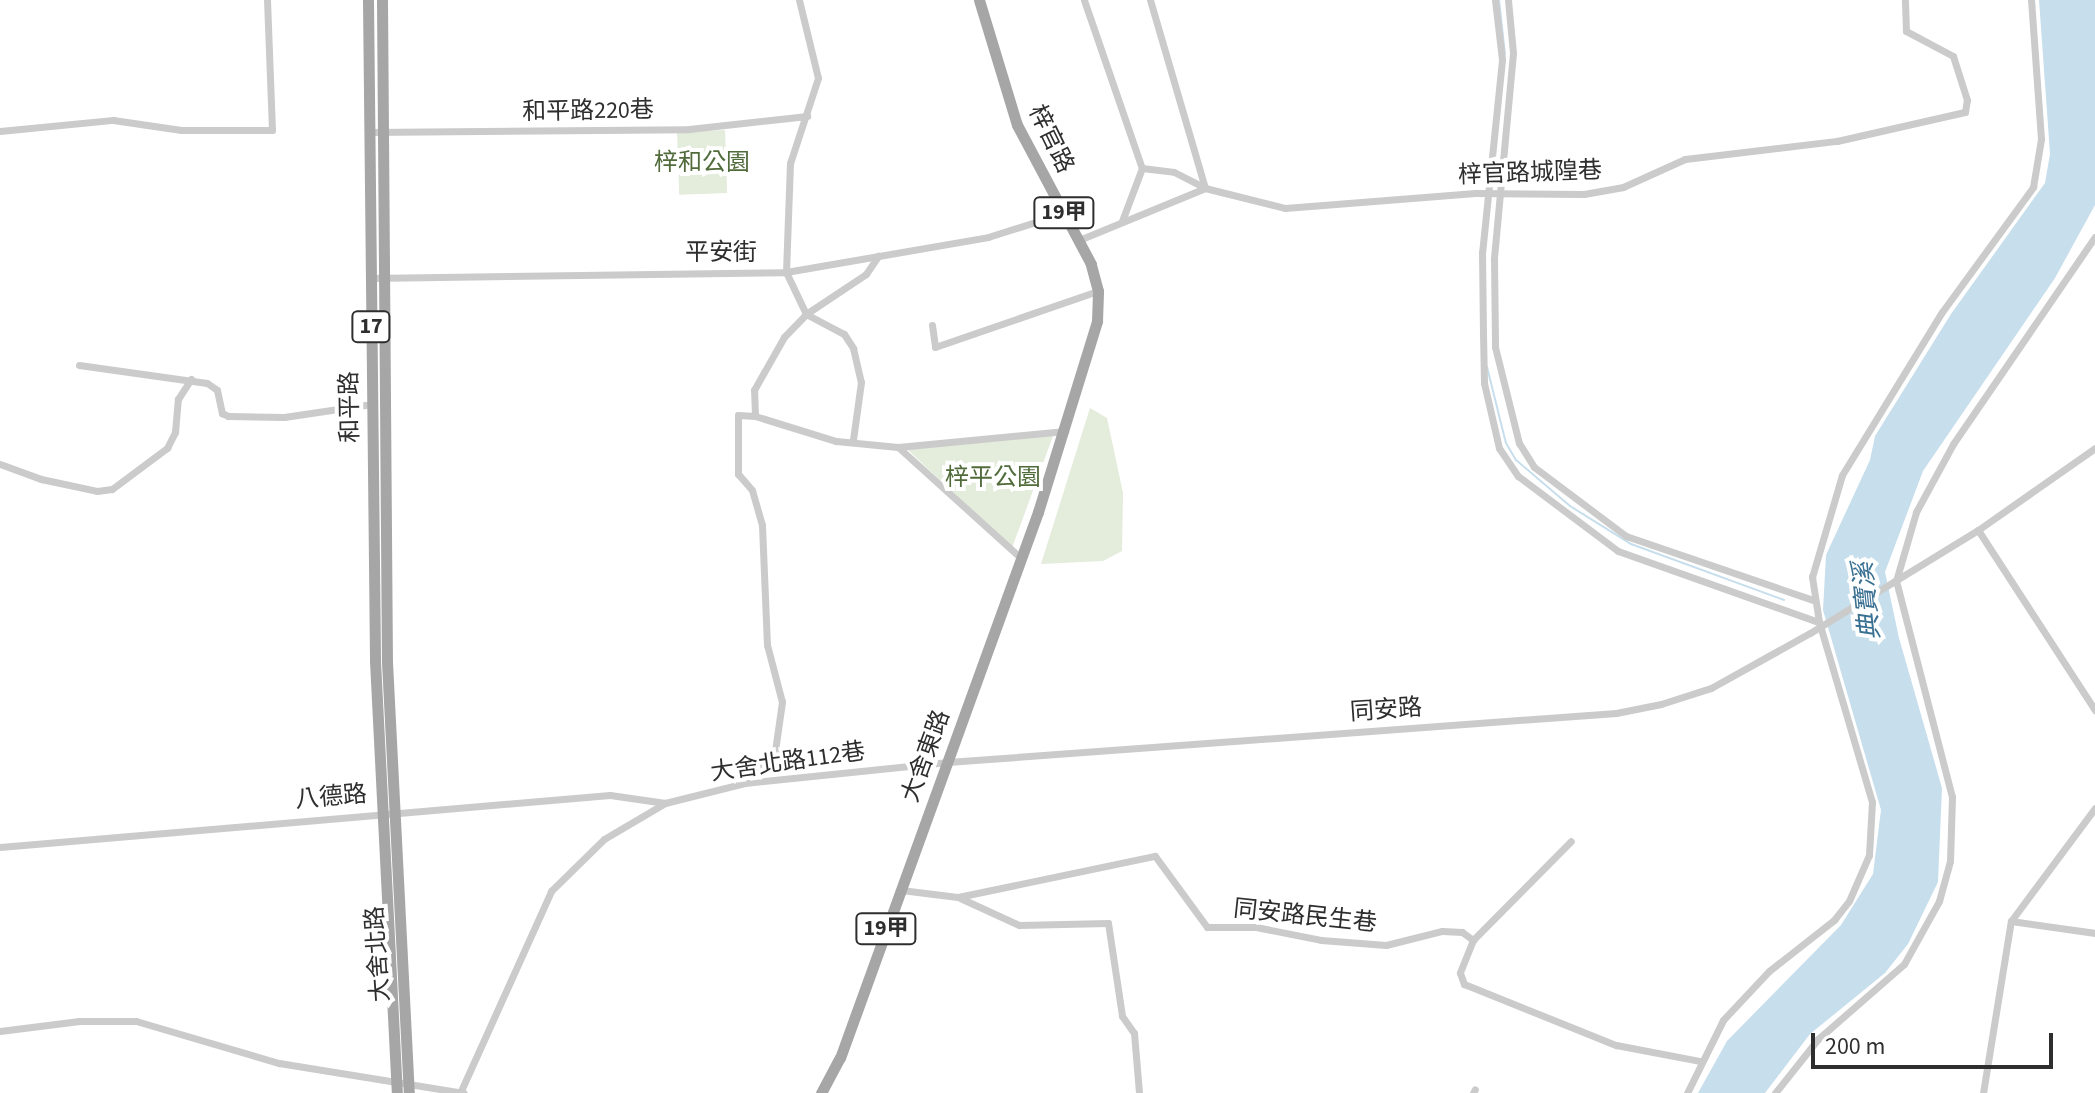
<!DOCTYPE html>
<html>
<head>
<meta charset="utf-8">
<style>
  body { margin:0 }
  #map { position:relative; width:2095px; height:1093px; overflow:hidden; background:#fff; font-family:"Source Sans 3","Noto Sans TC",sans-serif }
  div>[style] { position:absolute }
  .green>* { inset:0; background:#e4ecdc; transform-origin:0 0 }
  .water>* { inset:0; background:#c7deec }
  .stream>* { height:2px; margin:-1px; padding:0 1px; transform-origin:1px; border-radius:1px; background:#c7deec }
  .minor>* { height:7px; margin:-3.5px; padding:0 3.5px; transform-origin:3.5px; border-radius:3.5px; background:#cbcbcb }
  .primary>* { height:11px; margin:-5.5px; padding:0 5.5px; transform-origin:5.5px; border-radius:5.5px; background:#a6a6a6 }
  span { translate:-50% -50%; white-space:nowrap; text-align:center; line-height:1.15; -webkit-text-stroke:8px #fff; paint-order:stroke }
  .shield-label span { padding:2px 6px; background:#fff; border:2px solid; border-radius:6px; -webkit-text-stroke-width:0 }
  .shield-label { font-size:22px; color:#2e2e2e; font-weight:700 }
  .street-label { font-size:24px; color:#2e2e2e }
  .park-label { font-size:24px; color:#516b3b }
  .water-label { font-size:26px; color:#3a7092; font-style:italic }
  .scale { position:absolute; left:1811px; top:1033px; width:242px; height:36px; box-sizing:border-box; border:4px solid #2e2e2e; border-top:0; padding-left:10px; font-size:24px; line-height:28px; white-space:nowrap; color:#2e2e2e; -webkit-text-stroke:6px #fff; paint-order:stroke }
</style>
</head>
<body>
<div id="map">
  <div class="green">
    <div style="left:725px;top:130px;width:63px;height:48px;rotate:88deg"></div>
    <div style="clip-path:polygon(1090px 408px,1107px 418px,1123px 493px,1122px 551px,1103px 561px,1041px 564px)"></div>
    <div style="clip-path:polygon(1041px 435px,1053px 436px,1012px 548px,907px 449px)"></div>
  </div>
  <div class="water">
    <div style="clip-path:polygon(2039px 0,2095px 0,2095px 205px,2055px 278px,1923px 471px,1885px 572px,1899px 638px,1942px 788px,1938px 882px,1908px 944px,1885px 973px,1810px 1034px,1765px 1093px,1698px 1093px,1727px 1041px,1841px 925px,1873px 874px,1881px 810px,1823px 610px,1826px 555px,1870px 460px,1875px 436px,1951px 314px,2045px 183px,2050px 154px)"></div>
  </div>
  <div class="stream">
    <div style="left:1499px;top:0;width:54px;rotate:83.7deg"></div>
    <div style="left:1487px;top:367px;width:78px;rotate:76deg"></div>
    <div style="left:1506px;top:443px;width:20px;rotate:60deg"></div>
    <div style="left:1516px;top:460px;width:71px;rotate:40.4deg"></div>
    <div style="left:1570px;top:506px;width:72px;rotate:31.9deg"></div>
    <div style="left:1631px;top:544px;width:163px;rotate:20.1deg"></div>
  </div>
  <div class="minor">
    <div style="left:799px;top:0;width:80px;rotate:76.3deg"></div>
    <div style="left:818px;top:78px;width:89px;rotate:108.2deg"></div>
    <div style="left:790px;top:163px;width:109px;rotate:92.1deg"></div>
    <div style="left:786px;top:272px;width:47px;rotate:64.5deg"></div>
    <div style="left:806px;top:314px;width:43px;rotate:27.8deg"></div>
    <div style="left:844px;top:334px;width:17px;rotate:57deg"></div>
    <div style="left:853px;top:348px;width:35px;rotate:77deg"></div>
    <div style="left:861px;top:382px;width:59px;rotate:97.9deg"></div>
    <div style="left:1084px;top:0;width:178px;rotate:71deg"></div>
    <div style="left:1142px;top:168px;width:57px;rotate:110.7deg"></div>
    <div style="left:1495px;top:0;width:60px;rotate:83.3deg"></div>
    <div style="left:1502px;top:60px;width:193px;rotate:95.9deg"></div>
    <div style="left:1482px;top:252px;width:82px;rotate:89.3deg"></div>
    <div style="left:1483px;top:334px;width:49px;rotate:88.8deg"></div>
    <div style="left:1484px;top:383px;width:67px;rotate:77deg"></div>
    <div style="left:1499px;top:448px;width:34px;rotate:56deg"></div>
    <div style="left:1518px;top:476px;width:125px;rotate:36.9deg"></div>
    <div style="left:1618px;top:551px;width:213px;rotate:19.5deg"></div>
    <div style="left:1508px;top:0;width:53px;rotate:84.6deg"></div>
    <div style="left:1513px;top:53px;width:207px;rotate:95.3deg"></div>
    <div style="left:1494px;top:259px;width:88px;rotate:89.3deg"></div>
    <div style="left:1495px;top:347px;width:99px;rotate:76deg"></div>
    <div style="left:1519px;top:443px;width:28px;rotate:58deg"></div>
    <div style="left:1534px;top:467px;width:115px;rotate:36.9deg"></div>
    <div style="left:1626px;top:536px;width:198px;rotate:18.9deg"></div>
    <div style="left:0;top:131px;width:114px;rotate:-5.6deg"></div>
    <div style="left:113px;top:120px;width:69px;rotate:8.4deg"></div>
    <div style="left:181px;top:130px;width:91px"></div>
    <div style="left:272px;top:130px;width:130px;rotate:-92.2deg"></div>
    <div style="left:369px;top:132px;width:320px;rotate:-0.5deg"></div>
    <div style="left:689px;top:129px;width:119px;rotate:-6.3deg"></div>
    <div style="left:1142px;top:168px;width:32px;rotate:7deg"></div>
    <div style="left:1174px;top:172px;width:35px;rotate:27deg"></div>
    <div style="left:1205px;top:188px;width:82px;rotate:14deg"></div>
    <div style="left:1285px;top:208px;width:191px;rotate:-4.5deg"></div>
    <div style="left:1475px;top:193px;width:109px;rotate:0.5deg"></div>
    <div style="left:1584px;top:194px;width:40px;rotate:-10deg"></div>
    <div style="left:1623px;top:187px;width:68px;rotate:-24.3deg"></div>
    <div style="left:1685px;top:159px;width:153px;rotate:-6.8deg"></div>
    <div style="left:1837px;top:141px;width:131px;rotate:-12.8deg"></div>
    <div style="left:1965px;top:112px;width:12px;rotate:-81deg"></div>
    <div style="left:1967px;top:100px;width:46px;rotate:-107.7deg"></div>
    <div style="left:1953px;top:56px;width:53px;rotate:-152deg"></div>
    <div style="left:1906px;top:31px;width:31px;rotate:-92deg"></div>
    <div style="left:1079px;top:240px;width:136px;rotate:-22.4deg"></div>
    <div style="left:1205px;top:188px;width:196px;rotate:-106.3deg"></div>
    <div style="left:370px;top:278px;width:416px;rotate:-0.8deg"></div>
    <div style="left:786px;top:272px;width:205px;rotate:-9.8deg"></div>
    <div style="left:988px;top:237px;width:80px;rotate:-17.5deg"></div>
    <div style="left:932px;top:325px;width:22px;rotate:82deg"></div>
    <div style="left:935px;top:347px;width:172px;rotate:-19deg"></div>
    <div style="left:79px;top:365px;width:129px;rotate:8deg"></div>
    <div style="left:207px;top:383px;width:12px;rotate:35deg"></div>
    <div style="left:217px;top:390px;width:24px;rotate:78deg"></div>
    <div style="left:222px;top:413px;width:7px;rotate:27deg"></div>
    <div style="left:228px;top:416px;width:56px;rotate:1deg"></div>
    <div style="left:284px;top:417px;width:89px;rotate:-8.4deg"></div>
    <div style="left:755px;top:416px;width:26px;rotate:-92deg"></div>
    <div style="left:754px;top:390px;width:61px;rotate:-60.5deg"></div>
    <div style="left:784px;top:337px;width:32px;rotate:-46deg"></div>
    <div style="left:806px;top:314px;width:72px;rotate:-33.7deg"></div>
    <div style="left:866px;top:274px;width:22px;rotate:-56deg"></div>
    <div style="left:898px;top:447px;width:166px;rotate:42.1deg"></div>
    <div style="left:0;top:464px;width:44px;rotate:20.1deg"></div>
    <div style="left:41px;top:479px;width:57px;rotate:12.1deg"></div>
    <div style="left:97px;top:491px;width:15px;rotate:-8deg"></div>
    <div style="left:112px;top:489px;width:69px;rotate:-36.7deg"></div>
    <div style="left:167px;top:448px;width:18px;rotate:-63deg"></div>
    <div style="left:175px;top:432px;width:33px;rotate:-85deg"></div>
    <div style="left:178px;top:399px;width:24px;rotate:-57deg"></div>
    <div style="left:1978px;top:530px;width:215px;rotate:57deg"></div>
    <div style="left:745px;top:783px;width:17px;rotate:-57deg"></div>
    <div style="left:754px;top:769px;width:23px;rotate:-29deg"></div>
    <div style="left:774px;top:758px;width:57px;rotate:-81.9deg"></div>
    <div style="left:782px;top:702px;width:59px;rotate:-104.7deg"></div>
    <div style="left:767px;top:645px;width:120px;rotate:-92.4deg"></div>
    <div style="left:762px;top:525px;width:36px;rotate:-106deg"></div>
    <div style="left:752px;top:490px;width:21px;rotate:-131deg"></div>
    <div style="left:738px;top:474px;width:59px;rotate:-90deg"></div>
    <div style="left:738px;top:415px;width:17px;rotate:3deg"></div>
    <div style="left:755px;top:416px;width:85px;rotate:17.2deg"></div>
    <div style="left:836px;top:441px;width:62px;rotate:5.5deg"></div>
    <div style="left:898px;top:447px;width:168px;rotate:-5.5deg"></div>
    <div style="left:0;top:847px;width:612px;rotate:-4.87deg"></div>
    <div style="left:610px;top:795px;width:56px;rotate:8.3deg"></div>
    <div style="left:901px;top:890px;width:57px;rotate:7deg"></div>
    <div style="left:958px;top:897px;width:201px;rotate:-11.8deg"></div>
    <div style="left:1155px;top:856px;width:88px;rotate:53.8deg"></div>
    <div style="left:1207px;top:927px;width:49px"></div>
    <div style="left:1256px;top:927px;width:66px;rotate:11.3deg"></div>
    <div style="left:1321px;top:940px;width:65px;rotate:4.4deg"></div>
    <div style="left:1386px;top:945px;width:58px;rotate:-14deg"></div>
    <div style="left:1442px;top:931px;width:20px;rotate:3deg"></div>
    <div style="left:1462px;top:932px;width:14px;rotate:36deg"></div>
    <div style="left:1473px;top:940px;width:35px;rotate:112deg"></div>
    <div style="left:1460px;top:973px;width:12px;rotate:70deg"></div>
    <div style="left:1464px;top:984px;width:164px;rotate:21.9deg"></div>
    <div style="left:1616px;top:1045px;width:86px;rotate:10.8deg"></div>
    <div style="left:960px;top:898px;width:65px;rotate:24.6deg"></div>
    <div style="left:1019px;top:925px;width:89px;rotate:-1.3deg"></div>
    <div style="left:1108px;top:923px;width:94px;rotate:81.4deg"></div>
    <div style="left:1122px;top:1016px;width:21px;rotate:55deg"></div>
    <div style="left:1134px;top:1033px;width:60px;rotate:85.2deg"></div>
    <div style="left:2011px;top:921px;width:85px;rotate:8.1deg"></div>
    <div style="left:1473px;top:940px;width:139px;rotate:-45.3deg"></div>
    <div style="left:0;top:1031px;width:80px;rotate:-7.2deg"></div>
    <div style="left:79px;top:1021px;width:57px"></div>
    <div style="left:136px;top:1021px;width:149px;rotate:16.4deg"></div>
    <div style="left:279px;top:1063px;width:187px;rotate:9.2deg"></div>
    <div style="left:460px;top:1093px;width:222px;rotate:-65.7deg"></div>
    <div style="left:551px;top:891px;width:74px;rotate:-44.5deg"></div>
    <div style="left:604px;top:839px;width:71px;rotate:-30.5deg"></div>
    <div style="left:665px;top:803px;width:82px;rotate:-14deg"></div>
    <div style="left:745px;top:783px;width:204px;rotate:-5.9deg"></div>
    <div style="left:948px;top:762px;width:670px;rotate:-4.2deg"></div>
    <div style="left:1616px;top:713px;width:46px;rotate:-11.3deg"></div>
    <div style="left:1661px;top:704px;width:52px;rotate:-17.7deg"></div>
    <div style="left:1711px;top:688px;width:113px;rotate:-29.1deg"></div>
    <div style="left:1810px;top:633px;width:197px;rotate:-31.5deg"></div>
    <div style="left:1978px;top:530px;width:143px;rotate:-35deg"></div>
    <div style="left:1473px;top:1093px;width:4px;rotate:-63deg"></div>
    <div style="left:1687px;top:1093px;width:81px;rotate:-63.7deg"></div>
    <div style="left:1723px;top:1020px;width:67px;rotate:-46.8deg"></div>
    <div style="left:1769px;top:971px;width:83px;rotate:-38.1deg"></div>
    <div style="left:1834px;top:920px;width:24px;rotate:-52deg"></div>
    <div style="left:1849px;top:901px;width:50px;rotate:-66.5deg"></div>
    <div style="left:1869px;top:855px;width:53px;rotate:-86.8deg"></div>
    <div style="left:1872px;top:802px;width:188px;rotate:-106.4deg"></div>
    <div style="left:1819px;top:622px;width:46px;rotate:-98.8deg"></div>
    <div style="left:1812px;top:577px;width:106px;rotate:-73.6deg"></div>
    <div style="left:1842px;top:475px;width:191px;rotate:-58.5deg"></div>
    <div style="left:1942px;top:312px;width:155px;rotate:-53.9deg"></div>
    <div style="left:2033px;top:187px;width:49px;rotate:-80.5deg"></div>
    <div style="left:2041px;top:139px;width:139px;rotate:-94.1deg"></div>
    <div style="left:1775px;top:1093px;width:69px;rotate:-51.5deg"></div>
    <div style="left:1818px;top:1039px;width:114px;rotate:-41.1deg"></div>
    <div style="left:1904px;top:964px;width:72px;rotate:-60.9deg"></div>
    <div style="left:1939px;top:901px;width:41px;rotate:-74.6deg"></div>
    <div style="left:1950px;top:861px;width:64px;rotate:-88.2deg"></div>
    <div style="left:1952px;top:797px;width:223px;rotate:-104.5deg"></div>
    <div style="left:1896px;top:581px;width:72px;rotate:-73.8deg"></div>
    <div style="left:1916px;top:512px;width:77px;rotate:-61.4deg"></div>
    <div style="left:1953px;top:444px;width:251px;rotate:-55.6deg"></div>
    <div style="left:1983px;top:1093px;width:174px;rotate:-80.8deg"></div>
    <div style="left:2011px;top:921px;width:141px;rotate:-53.4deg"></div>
  </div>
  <div class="primary">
    <div style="left:368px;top:0;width:661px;rotate:89.39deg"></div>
    <div style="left:375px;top:661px;width:433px;rotate:87.1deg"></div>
    <div style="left:382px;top:0;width:662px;rotate:89.57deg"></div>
    <div style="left:387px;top:662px;width:432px;rotate:87.1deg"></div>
    <div style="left:821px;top:1093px;width:40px;rotate:-62deg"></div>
    <div style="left:840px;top:1058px;width:581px;rotate:-70.07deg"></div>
    <div style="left:1038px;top:512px;width:200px;rotate:-72.8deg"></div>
    <div style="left:1097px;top:321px;width:30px;rotate:-88deg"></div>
    <div style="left:1098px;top:291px;width:28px;rotate:-105deg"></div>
    <div style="left:1091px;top:264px;width:157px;rotate:-118deg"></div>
    <div style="left:1017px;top:125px;width:131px;rotate:-106.9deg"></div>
  </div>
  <div class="shield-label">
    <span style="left:1064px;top:213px">19甲</span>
    <span style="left:371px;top:327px">17</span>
    <span style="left:886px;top:929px">19甲</span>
  </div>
  <div class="street-label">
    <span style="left:588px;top:111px;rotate:-1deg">和平路220巷</span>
    <span style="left:1051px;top:139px;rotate:64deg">梓官路</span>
    <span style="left:1530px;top:173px;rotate:-2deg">梓官路城隍巷</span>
    <span style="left:721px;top:253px">平安街</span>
    <span style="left:350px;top:407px;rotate:-91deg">和平路</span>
    <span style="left:1386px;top:710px;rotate:-4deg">同安路</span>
    <span style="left:926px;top:756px;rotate:-70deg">大舍東路</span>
    <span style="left:788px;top:762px;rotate:-8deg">大舍北路112巷</span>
    <span style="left:331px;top:797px;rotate:-5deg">八德路</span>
    <span style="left:1305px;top:916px;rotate:6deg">同安路民生巷</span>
    <span style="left:378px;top:954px;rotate:-94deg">大舍北路</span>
  </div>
  <div class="park-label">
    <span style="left:702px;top:163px">梓和公園</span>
    <span style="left:993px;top:478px">梓平公園</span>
  </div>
  <div class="water-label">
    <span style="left:1867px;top:601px;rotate:-96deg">典寶溪</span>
  </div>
  <div class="scale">200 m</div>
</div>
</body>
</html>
